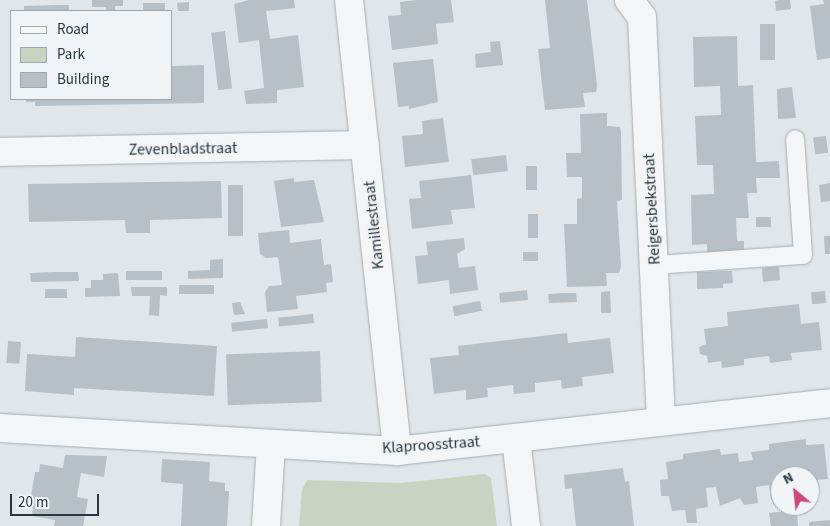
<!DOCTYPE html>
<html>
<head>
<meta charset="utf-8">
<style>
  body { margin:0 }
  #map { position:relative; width:830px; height:526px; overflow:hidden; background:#e0e6e9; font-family:"Source Sans 3",sans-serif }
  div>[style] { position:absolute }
  .green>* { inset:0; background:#cad3c1 }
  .building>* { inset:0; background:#b7c0c6; transform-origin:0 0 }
  .roads { filter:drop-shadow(0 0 1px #a5aeb3) drop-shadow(0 0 1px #a5aeb3) }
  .service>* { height:18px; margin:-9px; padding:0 9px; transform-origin:9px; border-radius:9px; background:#f3f5f7 }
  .minor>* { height:28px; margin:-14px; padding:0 14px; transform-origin:14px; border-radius:14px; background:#f3f5f7 }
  span { translate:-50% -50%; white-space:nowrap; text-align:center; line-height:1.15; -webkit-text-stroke:4px #f0f4f6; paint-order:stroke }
  .street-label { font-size:16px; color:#293740 }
  .legend { position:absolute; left:10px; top:10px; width:162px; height:90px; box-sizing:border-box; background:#f0f4f6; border:1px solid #a0a8ad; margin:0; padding:6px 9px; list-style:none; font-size:15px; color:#293740 }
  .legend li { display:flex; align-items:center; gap:10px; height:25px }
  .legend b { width:25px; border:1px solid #a0a8ad }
  .north { position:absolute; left:770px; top:466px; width:50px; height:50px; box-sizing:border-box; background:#f0f4f6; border:1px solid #a0a8ad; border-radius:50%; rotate:332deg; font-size:14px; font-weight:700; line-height:20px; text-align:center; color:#293740 }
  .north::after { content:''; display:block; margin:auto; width:18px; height:22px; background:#cc4779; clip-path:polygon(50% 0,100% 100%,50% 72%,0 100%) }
  .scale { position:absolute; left:10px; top:494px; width:89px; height:22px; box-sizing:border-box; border:2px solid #293740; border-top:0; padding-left:6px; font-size:15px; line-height:18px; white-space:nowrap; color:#293740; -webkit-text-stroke:4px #f0f4f6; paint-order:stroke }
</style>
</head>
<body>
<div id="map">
  <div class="green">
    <div style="clip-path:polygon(485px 474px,491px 478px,497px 526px,299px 526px,302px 490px,307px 480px,401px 483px)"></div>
  </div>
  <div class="building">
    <div style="clip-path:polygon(92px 0,123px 0,123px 6px,115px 6px,115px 11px,106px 11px,106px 7px,92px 7px)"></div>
    <div style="clip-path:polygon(249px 0,294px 0,295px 8px,266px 11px,270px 39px,298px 35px,304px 87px,277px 90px,277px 103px,246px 104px,244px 91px,264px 88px,259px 40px,239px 43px,234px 4px)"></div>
    <div style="clip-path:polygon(416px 0,451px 0,454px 22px,436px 24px,438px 44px,392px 50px,388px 16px,401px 15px,400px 2px)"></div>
    <div style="clip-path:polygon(545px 0,587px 0,597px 85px,596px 92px,583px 93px,585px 107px,545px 110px,538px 49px,550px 48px)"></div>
    <div style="clip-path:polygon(779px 0,790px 0,791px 9px,776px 11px,775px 1px)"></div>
    <div style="clip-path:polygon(823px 0,830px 0,830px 58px,817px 60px,810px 6px,824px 4px)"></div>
    <div style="clip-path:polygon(189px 2px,189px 11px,178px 11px,177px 3px)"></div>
    <div style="left:143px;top:3px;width:22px;height:8px"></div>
    <div style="clip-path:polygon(58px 5px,69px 5px,69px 11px,24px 11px,24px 6px)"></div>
    <div style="left:760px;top:24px;width:15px;height:36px"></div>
    <div style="left:225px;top:31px;width:58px;height:14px;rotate:83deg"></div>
    <div style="clip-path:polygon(737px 36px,738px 86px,753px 85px,756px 162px,779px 161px,780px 178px,756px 178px,757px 193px,747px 193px,749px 218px,736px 218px,737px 241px,744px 241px,744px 254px,707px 255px,707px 244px,692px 245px,691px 195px,714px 194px,713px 165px,697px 165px,695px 116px,721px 115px,720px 86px,694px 87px,693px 37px)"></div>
    <div style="clip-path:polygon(500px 41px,503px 65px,476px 68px,475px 54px,491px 52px,490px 42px)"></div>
    <div style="clip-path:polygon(433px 59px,438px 102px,409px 109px,409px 106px,398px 107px,393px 63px)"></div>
    <div style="clip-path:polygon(204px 65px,204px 103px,35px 106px,35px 102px,26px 102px,26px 99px,171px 99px,171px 66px)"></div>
    <div style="clip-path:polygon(792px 87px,796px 118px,778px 119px,777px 89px)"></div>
    <div style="clip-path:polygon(607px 113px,607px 126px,620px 127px,621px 132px,622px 200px,617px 201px,621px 266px,619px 273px,606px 273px,607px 286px,567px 287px,564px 224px,577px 224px,577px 199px,582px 198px,582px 177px,567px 177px,566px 153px,581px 153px,580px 114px)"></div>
    <div style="clip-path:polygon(443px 118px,449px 162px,405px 167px,402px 136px,423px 134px,422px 121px)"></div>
    <div style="left:826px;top:136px;width:17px;height:13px;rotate:83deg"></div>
    <div style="left:506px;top:155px;width:16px;height:35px;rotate:83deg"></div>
    <div style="left:526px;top:166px;width:11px;height:24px"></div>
    <div style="clip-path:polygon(471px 175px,475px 208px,451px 210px,453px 224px,412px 229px,409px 199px,421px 198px,419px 181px)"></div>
    <div style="clip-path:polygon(294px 178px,294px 182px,314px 180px,324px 222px,281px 227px,274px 181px)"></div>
    <div style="clip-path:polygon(221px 181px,222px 218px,150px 220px,150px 233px,126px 233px,125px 220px,29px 222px,28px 184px)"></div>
    <div style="clip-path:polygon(830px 183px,830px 201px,821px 202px,819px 185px)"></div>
    <div style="left:228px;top:185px;width:15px;height:51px"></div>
    <div style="left:528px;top:214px;width:10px;height:24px"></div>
    <div style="left:771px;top:217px;width:10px;height:15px;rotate:90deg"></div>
    <div style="clip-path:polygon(289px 230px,290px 243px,321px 239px,324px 265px,331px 264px,333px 282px,326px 283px,327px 292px,296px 296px,298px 309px,267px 312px,265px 292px,269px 286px,282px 285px,278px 257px,266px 258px,260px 254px,258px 233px)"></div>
    <div style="clip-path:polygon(824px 236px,830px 236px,830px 254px,825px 254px)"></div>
    <div style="clip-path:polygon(464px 238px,465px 249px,457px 254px,459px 268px,475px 266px,478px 290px,450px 294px,449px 280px,418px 284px,415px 256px,428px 255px,426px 242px)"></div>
    <div style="left:538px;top:252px;width:9px;height:15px;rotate:90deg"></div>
    <div style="clip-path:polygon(223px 259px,223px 278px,188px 279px,188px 271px,210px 270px,210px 260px)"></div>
    <div style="clip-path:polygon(770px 267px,779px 267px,780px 280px,763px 282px,762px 268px)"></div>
    <div style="left:162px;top:271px;width:9px;height:36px;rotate:90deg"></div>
    <div style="clip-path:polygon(723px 271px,732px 271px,733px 283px,723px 284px,723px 288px,697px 289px,697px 272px)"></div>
    <div style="clip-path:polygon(54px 272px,78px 272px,79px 281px,31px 282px,30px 273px)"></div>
    <div style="clip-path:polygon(118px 273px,120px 296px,85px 297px,85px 288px,91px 288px,91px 280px,103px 280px,103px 274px)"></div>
    <div style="left:214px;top:285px;width:9px;height:35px;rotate:90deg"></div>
    <div style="clip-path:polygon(131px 287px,167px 287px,167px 296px,160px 295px,159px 316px,149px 315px,150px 296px,132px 296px)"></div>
    <div style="left:45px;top:289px;width:22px;height:9px"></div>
    <div style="left:527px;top:290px;width:10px;height:28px;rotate:84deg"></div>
    <div style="clip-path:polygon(610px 291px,611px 313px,601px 313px,601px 292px)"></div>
    <div style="left:825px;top:291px;width:12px;height:14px;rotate:85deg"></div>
    <div style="clip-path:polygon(562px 293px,576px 293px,577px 302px,549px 303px,548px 294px)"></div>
    <div style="left:480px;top:301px;width:10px;height:28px;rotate:79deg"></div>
    <div style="clip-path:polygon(240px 302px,245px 314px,234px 315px,232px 303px)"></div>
    <div style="clip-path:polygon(799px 304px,801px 324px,819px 322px,822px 350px,791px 353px,792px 360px,770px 363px,769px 356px,744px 359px,744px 365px,722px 368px,721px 361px,708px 363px,707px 356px,700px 354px,699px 347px,706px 344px,704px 329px,728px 326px,727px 312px)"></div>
    <div style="left:313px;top:314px;width:9px;height:35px;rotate:84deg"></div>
    <div style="left:267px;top:319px;width:9px;height:36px;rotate:84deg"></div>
    <div style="clip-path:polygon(567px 333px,568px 343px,610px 338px,614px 373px,582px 377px,583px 386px,562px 389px,561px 380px,535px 383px,535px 392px,514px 394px,513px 385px,487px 388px,488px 397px,466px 400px,466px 390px,434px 394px,430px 358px,459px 355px,458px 346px)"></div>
    <div style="clip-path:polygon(76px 337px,217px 346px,214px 396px,74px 388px,74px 395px,25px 391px,27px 354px,75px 357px)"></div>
    <div style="left:8px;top:341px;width:13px;height:22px;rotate:4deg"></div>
    <div style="left:320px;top:351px;width:51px;height:94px;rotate:88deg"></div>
    <div style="clip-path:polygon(806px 439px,806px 445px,824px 444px,828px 479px,815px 480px,816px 495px,810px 495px,810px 476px,780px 476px,780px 499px,771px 500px,769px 485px,756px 487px,758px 503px,744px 505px,740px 498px,720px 506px,716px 487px,706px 488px,708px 507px,696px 509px,697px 523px,687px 523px,685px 510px,672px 511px,669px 496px,661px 496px,660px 480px,668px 479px,666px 462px,683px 459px,683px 454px,720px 449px,721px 455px,738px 453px,739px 462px,753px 460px,751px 452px,769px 450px,769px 444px)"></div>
    <div style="clip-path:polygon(65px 455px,107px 456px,104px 477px,81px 473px,77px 497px,88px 499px,83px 526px,54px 526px,55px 520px,32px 516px,33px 508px,29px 508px,35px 472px,39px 472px,40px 464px,63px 468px)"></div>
    <div style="clip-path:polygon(162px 459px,210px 462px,209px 481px,225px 483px,225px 491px,229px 491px,227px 526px,181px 526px,183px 484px,161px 482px)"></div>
    <div style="clip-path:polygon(623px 468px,625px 482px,629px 481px,634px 526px,576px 526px,572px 488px,565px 489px,564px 475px)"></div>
    <div style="clip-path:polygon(797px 510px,798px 526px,771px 526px,769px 513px)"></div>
    <div style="clip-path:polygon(830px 520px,830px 526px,809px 526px,809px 522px)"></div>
  </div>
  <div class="roads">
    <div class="service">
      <div style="left:655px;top:265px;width:148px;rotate:-3.9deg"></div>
      <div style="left:803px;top:255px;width:116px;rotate:-93.9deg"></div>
    </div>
    <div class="minor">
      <div style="left:349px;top:0;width:454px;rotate:83.9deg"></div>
      <div style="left:629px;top:0;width:21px;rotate:53deg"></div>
      <div style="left:642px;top:17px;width:405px;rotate:87.3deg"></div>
      <div style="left:0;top:152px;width:365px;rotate:-1.1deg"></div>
      <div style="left:0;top:428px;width:398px;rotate:3.3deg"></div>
      <div style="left:397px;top:451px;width:436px;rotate:-6.3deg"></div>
      <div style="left:516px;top:439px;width:88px;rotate:83.4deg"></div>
      <div style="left:266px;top:526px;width:82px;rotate:-86.5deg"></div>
    </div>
  </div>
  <div class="street-label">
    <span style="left:183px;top:149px;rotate:-1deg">Zevenbladstraat</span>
    <span style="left:652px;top:209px;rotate:-93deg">Reigersbekstraat</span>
    <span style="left:374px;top:225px;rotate:-96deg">Kamillestraat</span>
    <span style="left:431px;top:445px;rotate:-4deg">Klaproosstraat</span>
  </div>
  <ul class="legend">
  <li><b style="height:6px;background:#f3f5f7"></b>Road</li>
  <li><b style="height:14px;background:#cad3c1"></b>Park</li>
  <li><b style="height:14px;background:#b7c0c6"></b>Building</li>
  </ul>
  <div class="north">N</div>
  <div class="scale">20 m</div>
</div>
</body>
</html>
